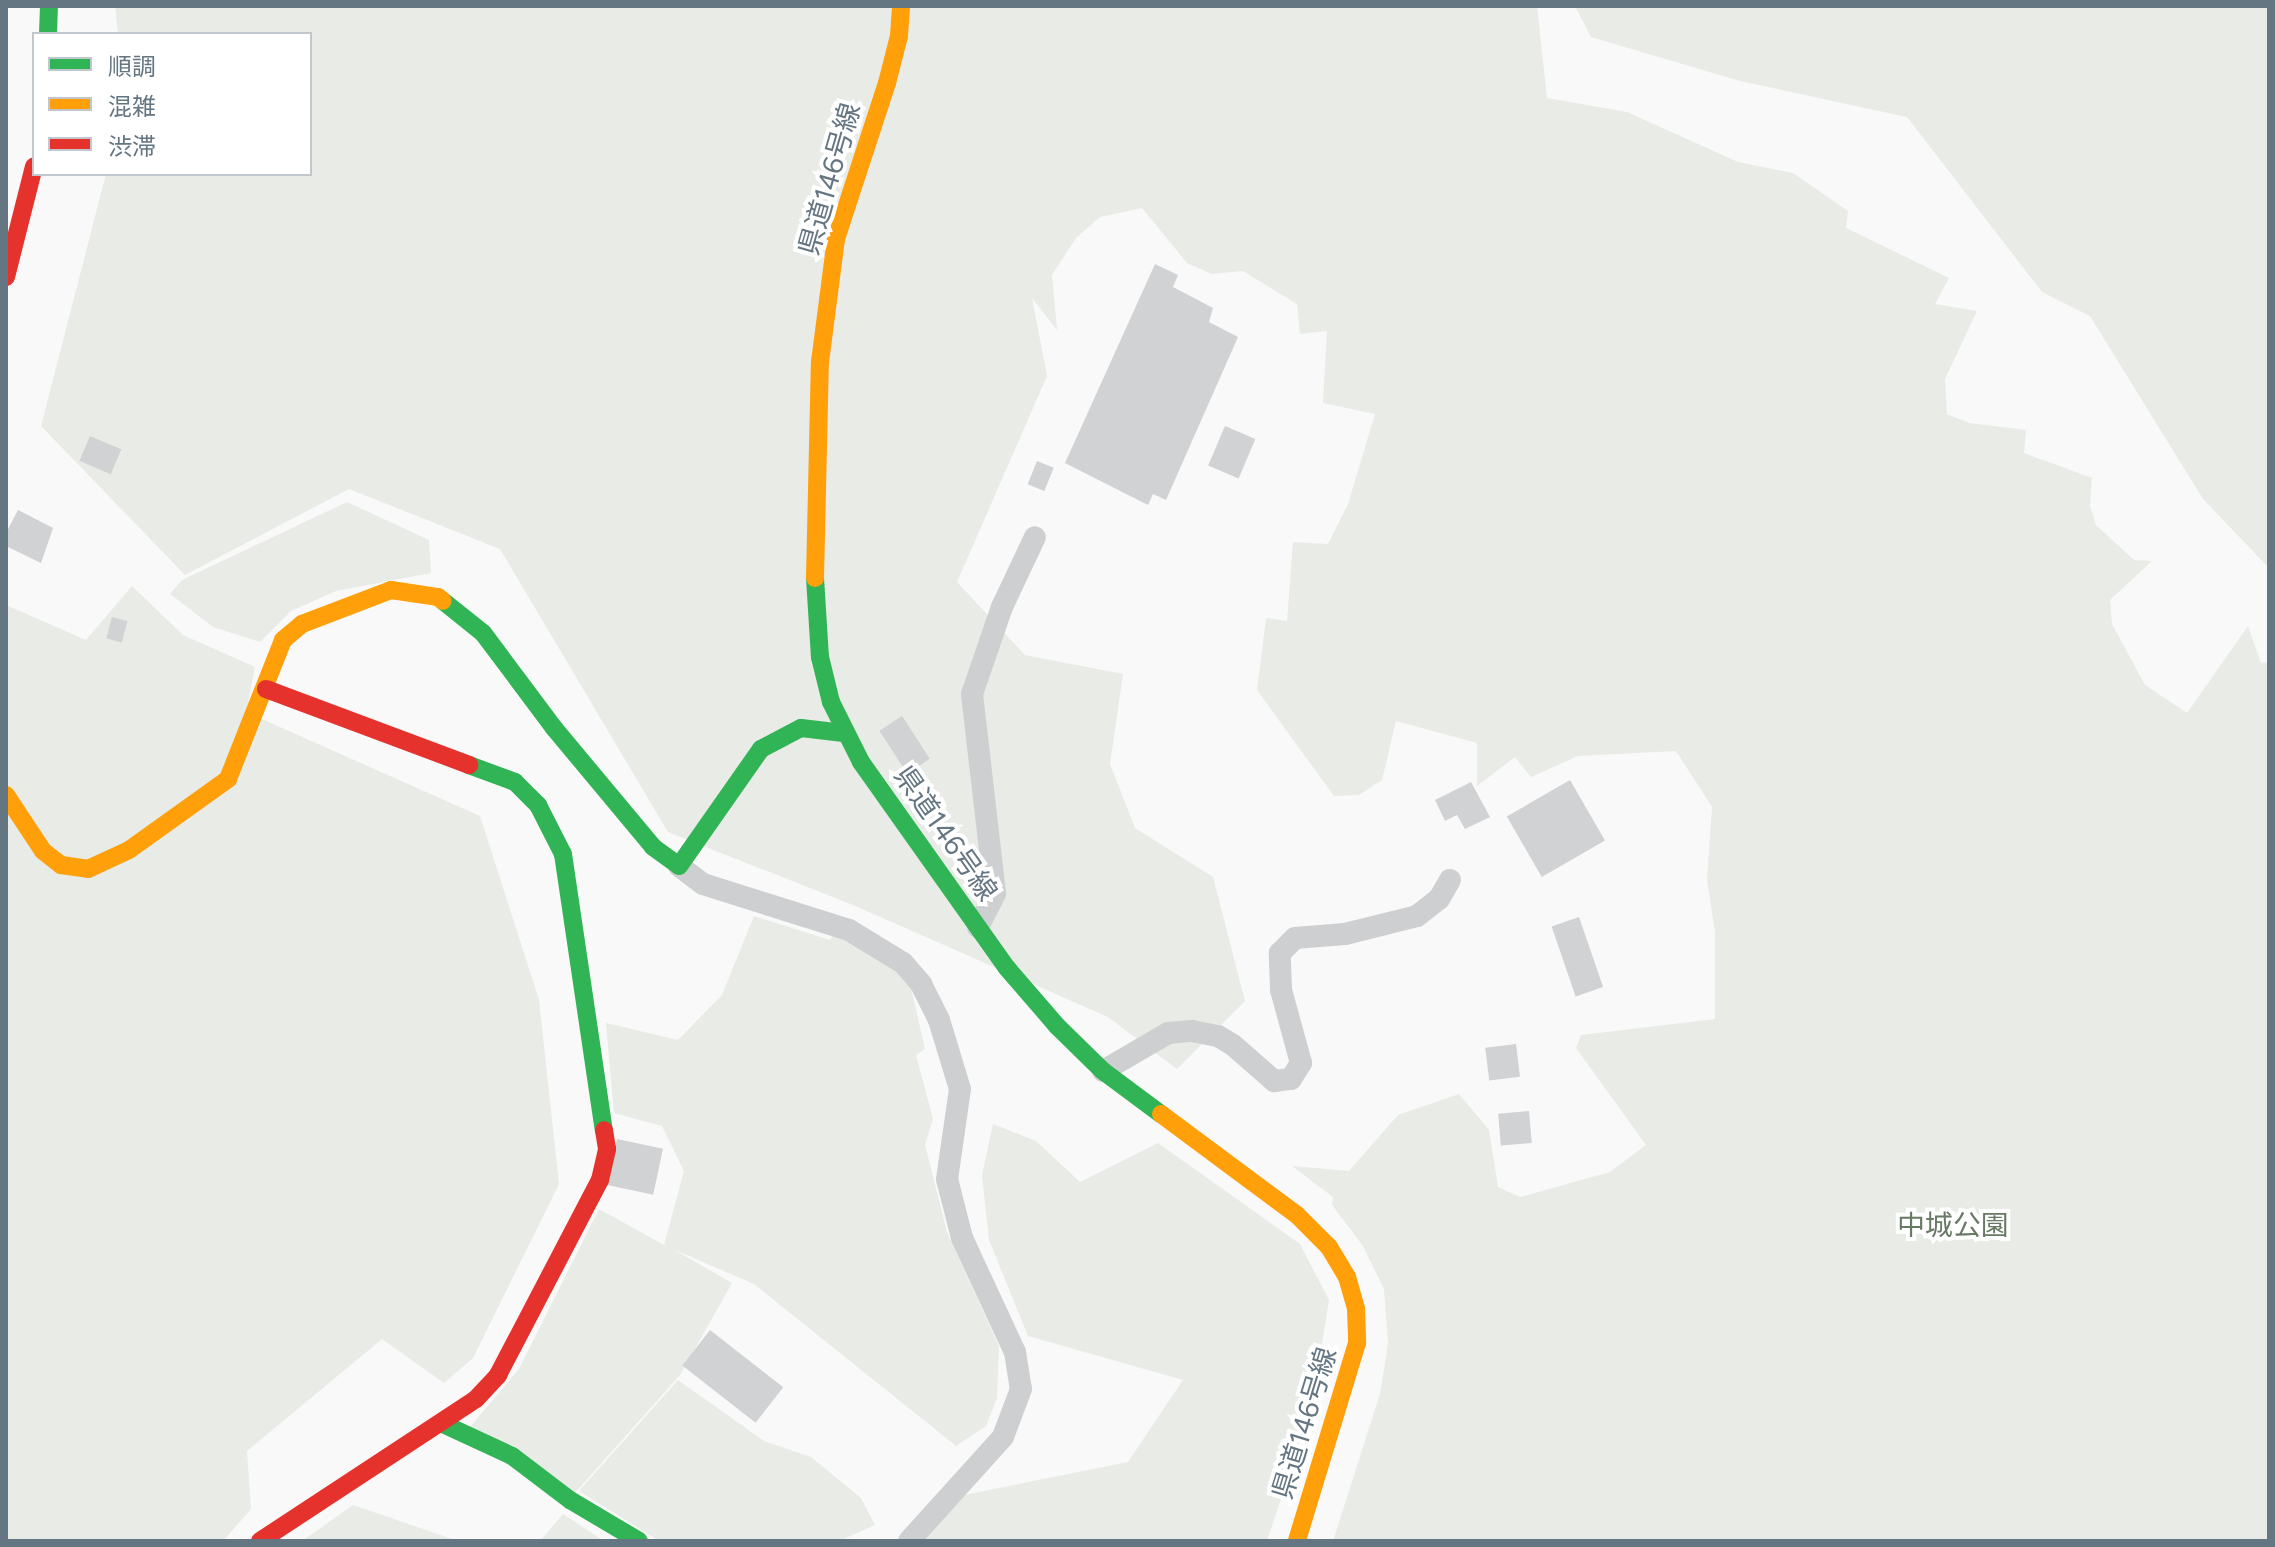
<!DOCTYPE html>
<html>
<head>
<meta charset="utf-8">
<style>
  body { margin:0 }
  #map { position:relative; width:2275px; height:1547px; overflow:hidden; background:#f9f9f9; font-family:Figtree,"Noto Sans JP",sans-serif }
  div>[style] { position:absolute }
  .green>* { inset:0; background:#e8ebe6 }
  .building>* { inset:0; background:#d0d2d3; transform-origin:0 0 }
  .street>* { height:22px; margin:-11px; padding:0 11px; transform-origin:11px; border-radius:11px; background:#cecfd0 }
  .fast>* { height:18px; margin:-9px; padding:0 9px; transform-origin:9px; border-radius:9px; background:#30b455 }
  .slow>* { height:18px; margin:-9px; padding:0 9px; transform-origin:9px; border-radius:9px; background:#ff9f0a }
  .jam>* { height:18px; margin:-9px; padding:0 9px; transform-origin:9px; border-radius:9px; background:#e5322d }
  span { translate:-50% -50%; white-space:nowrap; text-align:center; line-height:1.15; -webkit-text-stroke:8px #fff; paint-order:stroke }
  .street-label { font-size:28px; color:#657683 }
  .park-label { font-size:28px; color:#687a64 }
  .frame { position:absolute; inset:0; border:8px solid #657683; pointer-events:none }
  .legend { position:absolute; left:32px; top:32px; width:280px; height:144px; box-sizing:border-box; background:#fff; border:2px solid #c1c8cd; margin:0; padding:10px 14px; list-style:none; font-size:24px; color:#657683 }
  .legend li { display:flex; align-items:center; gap:16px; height:40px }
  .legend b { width:40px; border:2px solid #c1c8cd }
</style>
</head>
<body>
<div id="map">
  <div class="green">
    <div style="clip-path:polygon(115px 6px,1537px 6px,1547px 98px,1627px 112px,1738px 162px,1793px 173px,1848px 211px,1846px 228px,1949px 278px,1935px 304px,1977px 311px,1945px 379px,1947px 414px,1969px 423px,2026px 430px,2024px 453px,2092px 478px,2090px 506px,2096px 525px,2134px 560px,2152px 561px,2110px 600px,2112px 624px,2145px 685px,2187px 713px,2248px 626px,2261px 663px,2269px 662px,2269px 1541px,1333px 1541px,1380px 1394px,1388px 1344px,1384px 1289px,1363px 1246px,1332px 1205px,1333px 1197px,1292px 1166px,1349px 1171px,1398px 1115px,1459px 1094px,1489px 1130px,1498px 1187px,1520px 1197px,1610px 1172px,1646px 1145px,1576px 1048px,1581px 1035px,1715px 1019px,1715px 932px,1707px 880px,1712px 807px,1676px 751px,1578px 756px,1531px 777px,1515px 757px,1477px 786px,1477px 743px,1396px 721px,1382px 780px,1359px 795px,1334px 796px,1257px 690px,1266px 618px,1287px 621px,1293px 542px,1328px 544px,1348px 504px,1375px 414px,1323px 403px,1327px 331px,1300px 334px,1297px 304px,1243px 271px,1212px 274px,1187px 263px,1142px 208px,1100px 217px,1076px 238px,1052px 275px,1057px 330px,1032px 298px,1047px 376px,957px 582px,1025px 655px,1123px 674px,1110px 764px,1135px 828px,1213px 877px,1245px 1001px,1177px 1069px,1108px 1017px,853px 905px,668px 832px,500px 549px,349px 489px,185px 575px,41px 426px,106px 174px,310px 174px,310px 34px,118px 34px)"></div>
    <div style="clip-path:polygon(1575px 6px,2269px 6px,2269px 568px,2203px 499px,2090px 316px,2042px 292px,1907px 117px,1740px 81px,1591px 37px)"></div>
    <div style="clip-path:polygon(347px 502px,429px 540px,431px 573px,336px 591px,291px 611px,260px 642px,213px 627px,170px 594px,182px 580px)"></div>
    <div style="clip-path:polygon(132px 586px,183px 635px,255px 667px,246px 712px,480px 816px,539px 1000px,559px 1184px,473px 1358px,444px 1383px,382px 1339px,247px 1451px,251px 1509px,223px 1541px,6px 1541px,6px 605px,86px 640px)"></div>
    <div style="clip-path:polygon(754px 916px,830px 940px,833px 935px,896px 966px,911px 988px,925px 1049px,916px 1055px,933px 1119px,925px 1145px,947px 1232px,999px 1346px,997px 1398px,986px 1426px,956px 1446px,754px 1284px,673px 1249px,732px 1283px,680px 1375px,574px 1494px,470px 1427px,519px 1369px,599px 1209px,664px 1245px,684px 1171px,662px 1126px,614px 1113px,606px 1023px,678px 1040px,722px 995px)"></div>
    <div style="clip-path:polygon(993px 1124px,1036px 1141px,1080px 1182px,1158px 1143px,1300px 1244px,1329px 1300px,1312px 1405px,1267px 1541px,924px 1541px,964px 1495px,1128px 1462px,1183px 1380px,1028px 1336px,989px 1240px,982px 1175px)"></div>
    <div style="clip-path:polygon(678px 1380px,764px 1441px,811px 1457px,861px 1498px,875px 1525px,839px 1541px,659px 1541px,579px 1491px)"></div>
    <div style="clip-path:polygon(353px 1505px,458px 1541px,302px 1541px)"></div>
    <div style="clip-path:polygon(563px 1514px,604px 1541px,540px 1541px)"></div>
  </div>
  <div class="building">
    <div style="clip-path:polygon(1155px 264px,1178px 275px,1173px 287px,1213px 308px,1209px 322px,1238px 337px,1166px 500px,1153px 494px,1148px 505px,1065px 463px)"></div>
    <div style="left:1225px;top:426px;width:33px;height:43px;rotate:23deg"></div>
    <div style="left:90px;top:436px;width:34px;height:27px;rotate:23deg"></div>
    <div style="left:1037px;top:461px;width:18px;height:25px;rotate:22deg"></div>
    <div style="clip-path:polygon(18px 510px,53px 528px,41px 563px,6px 546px,6px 533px)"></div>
    <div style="left:112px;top:617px;width:16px;height:22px;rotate:15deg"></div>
    <div style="left:902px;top:716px;width:51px;height:27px;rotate:57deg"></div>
    <div style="left:1570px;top:780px;width:70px;height:73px;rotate:60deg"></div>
    <div style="clip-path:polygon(1471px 782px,1490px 817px,1465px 829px,1457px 815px,1445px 821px,1435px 800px)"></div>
    <div style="left:1579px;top:917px;width:74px;height:29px;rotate:71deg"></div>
    <div style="left:1516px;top:1044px;width:33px;height:31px;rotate:83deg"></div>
    <div style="left:1529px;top:1111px;width:32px;height:31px;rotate:85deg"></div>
    <div style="left:617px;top:1139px;width:47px;height:47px;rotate:12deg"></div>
    <div style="left:710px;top:1330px;width:93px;height:45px;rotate:38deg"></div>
  </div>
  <div class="street">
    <div style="left:679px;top:866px;width:30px;rotate:37deg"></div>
    <div style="left:703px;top:884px;width:153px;rotate:17.5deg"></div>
    <div style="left:849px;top:930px;width:63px;rotate:31.4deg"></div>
    <div style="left:903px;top:963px;width:28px;rotate:49deg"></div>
    <div style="left:921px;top:984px;width:40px;rotate:63.4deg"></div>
    <div style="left:939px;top:1020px;width:72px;rotate:73.1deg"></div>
    <div style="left:960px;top:1089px;width:91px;rotate:98.2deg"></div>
    <div style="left:947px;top:1179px;width:61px;rotate:75.7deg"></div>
    <div style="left:962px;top:1238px;width:126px;rotate:65.1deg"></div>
    <div style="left:1015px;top:1352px;width:37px;rotate:81deg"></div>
    <div style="left:1021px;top:1389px;width:51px;rotate:110.6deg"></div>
    <div style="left:1003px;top:1437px;width:140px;rotate:132.1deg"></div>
    <div style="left:978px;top:927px;width:38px;rotate:-63deg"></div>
    <div style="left:995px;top:893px;width:200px;rotate:-96.6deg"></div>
    <div style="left:972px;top:694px;width:92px;rotate:-71deg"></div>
    <div style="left:1002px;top:607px;width:77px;rotate:-64.8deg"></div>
    <div style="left:1103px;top:1071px;width:75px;rotate:-30.3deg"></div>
    <div style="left:1168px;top:1033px;width:24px;rotate:-5deg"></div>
    <div style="left:1192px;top:1031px;width:26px;rotate:11deg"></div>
    <div style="left:1218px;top:1036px;width:17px;rotate:31deg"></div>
    <div style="left:1233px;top:1045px;width:55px;rotate:41.3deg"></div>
    <div style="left:1274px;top:1081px;width:17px;rotate:-7deg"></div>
    <div style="left:1291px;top:1079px;width:19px;rotate:-58deg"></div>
    <div style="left:1301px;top:1063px;width:76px;rotate:-105.3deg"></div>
    <div style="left:1281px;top:990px;width:37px;rotate:-92deg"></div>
    <div style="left:1280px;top:953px;width:21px;rotate:-45deg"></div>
    <div style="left:1295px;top:938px;width:50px;rotate:-4.6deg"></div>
    <div style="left:1345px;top:934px;width:74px;rotate:-14deg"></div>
    <div style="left:1417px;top:916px;width:28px;rotate:-38deg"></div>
    <div style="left:1439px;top:899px;width:22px;rotate:-60deg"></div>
  </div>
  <div class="fast">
    <div style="left:48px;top:34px;width:28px;rotate:-88deg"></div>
    <div style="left:815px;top:578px;width:79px;rotate:86.4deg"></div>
    <div style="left:820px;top:657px;width:46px;rotate:76.3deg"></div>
    <div style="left:831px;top:702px;width:67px;rotate:63.4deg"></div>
    <div style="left:861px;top:762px;width:252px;rotate:54.7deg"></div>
    <div style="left:1007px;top:968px;width:77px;rotate:49.2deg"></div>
    <div style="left:1057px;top:1026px;width:64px;rotate:44.4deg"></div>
    <div style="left:1103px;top:1071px;width:72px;rotate:36.6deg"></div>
    <div style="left:443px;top:601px;width:51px;rotate:38.7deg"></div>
    <div style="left:483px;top:633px;width:119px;rotate:53.2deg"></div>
    <div style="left:554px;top:728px;width:155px;rotate:50.2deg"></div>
    <div style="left:653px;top:847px;width:32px;rotate:36deg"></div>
    <div style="left:679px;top:866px;width:143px;rotate:-55deg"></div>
    <div style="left:761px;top:749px;width:45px;rotate:-27.7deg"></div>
    <div style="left:801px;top:728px;width:43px;rotate:6.6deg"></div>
    <div style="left:469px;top:765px;width:49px;rotate:20.3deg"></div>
    <div style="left:515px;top:782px;width:33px;rotate:45deg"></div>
    <div style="left:538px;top:805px;width:55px;rotate:63deg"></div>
    <div style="left:563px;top:854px;width:279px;rotate:81.6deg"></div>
    <div style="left:441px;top:1423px;width:78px;rotate:24.9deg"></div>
    <div style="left:512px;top:1456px;width:73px;rotate:37.2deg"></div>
    <div style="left:570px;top:1500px;width:80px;rotate:30.7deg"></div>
  </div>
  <div class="slow">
    <div style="left:815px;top:578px;width:216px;rotate:-88.7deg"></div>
    <div style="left:820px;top:362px;width:124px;rotate:-82.6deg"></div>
    <div style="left:836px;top:239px;width:164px;rotate:-71.9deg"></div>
    <div style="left:887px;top:83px;width:49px;rotate:-75.7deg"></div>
    <div style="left:899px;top:36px;width:30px;rotate:-86deg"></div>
    <div style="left:6px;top:795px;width:67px;rotate:56.5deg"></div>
    <div style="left:43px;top:851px;width:23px;rotate:38deg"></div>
    <div style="left:61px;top:865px;width:27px;rotate:8deg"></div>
    <div style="left:88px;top:869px;width:45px;rotate:-24.9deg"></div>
    <div style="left:129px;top:850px;width:122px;rotate:-35.6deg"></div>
    <div style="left:228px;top:779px;width:149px;rotate:-68.4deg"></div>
    <div style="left:283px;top:640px;width:25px;rotate:-40deg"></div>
    <div style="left:302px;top:624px;width:95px;rotate:-20.9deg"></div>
    <div style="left:391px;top:590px;width:48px;rotate:8.5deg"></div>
    <div style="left:438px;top:597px;width:6px;rotate:39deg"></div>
    <div style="left:1161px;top:1114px;width:169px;rotate:36.6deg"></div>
    <div style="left:1297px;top:1215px;width:45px;rotate:45deg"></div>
    <div style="left:1329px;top:1247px;width:35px;rotate:59deg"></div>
    <div style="left:1347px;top:1277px;width:33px;rotate:74deg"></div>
    <div style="left:1356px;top:1309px;width:34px;rotate:88deg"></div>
    <div style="left:1357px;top:1343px;width:207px;rotate:106.9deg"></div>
  </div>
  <div class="jam">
    <div style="left:6px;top:277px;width:114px;rotate:-75.8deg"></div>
    <div style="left:266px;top:689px;width:217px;rotate:20.5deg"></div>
    <div style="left:260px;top:1541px;width:258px;rotate:-33.3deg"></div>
    <div style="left:476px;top:1399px;width:33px;rotate:-47deg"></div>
    <div style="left:498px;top:1375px;width:220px;rotate:-62.4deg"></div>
    <div style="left:600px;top:1180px;width:32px;rotate:-77deg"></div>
    <div style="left:607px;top:1149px;width:19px;rotate:-99deg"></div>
  </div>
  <div class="street-label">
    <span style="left:829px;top:179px;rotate:-74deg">県道146号線</span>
    <span style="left:946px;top:833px;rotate:55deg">県道146号線</span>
    <span style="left:1304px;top:1423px;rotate:-73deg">県道146号線</span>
  </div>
  <div class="park-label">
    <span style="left:1953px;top:1225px">中城公園</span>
  </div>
  <div class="frame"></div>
  <ul class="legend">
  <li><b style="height:10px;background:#30b455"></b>順調</li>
  <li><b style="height:10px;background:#ff9f0a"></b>混雑</li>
  <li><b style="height:10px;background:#e5322d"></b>渋滞</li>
  </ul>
</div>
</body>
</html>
